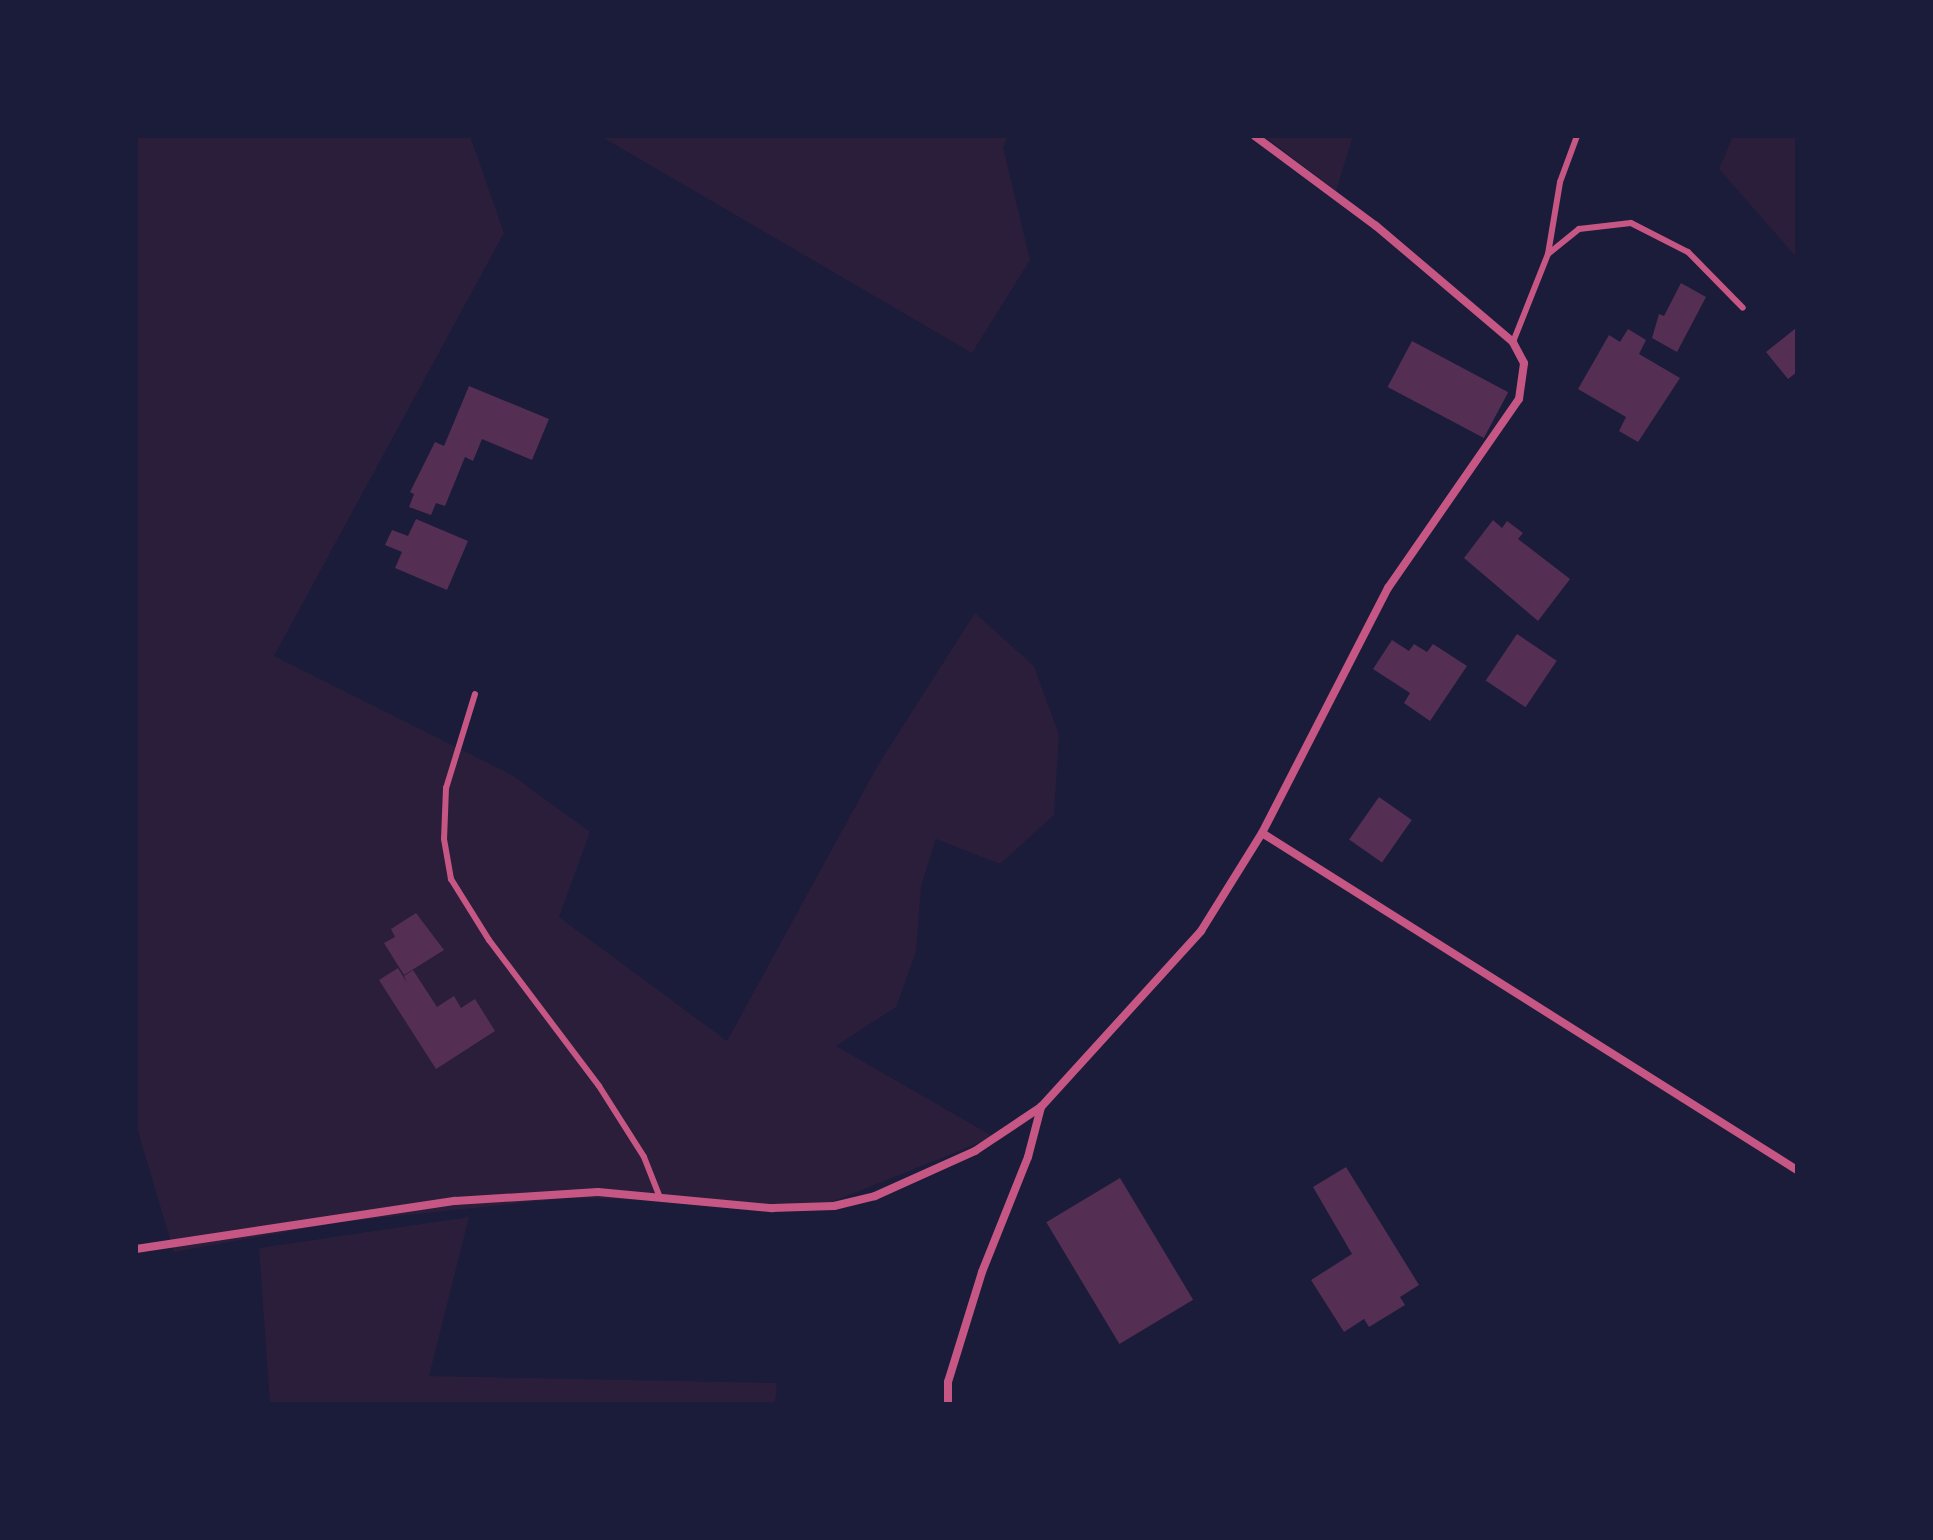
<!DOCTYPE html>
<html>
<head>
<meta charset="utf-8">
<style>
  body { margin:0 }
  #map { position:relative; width:1933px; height:1540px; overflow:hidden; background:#1b1b3a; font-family:Inter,sans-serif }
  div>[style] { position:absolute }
  .green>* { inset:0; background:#2a1e3b }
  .building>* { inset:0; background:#542f53; transform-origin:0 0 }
  .service>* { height:6px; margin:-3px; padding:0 3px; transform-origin:3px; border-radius:3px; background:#c65784 }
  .minor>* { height:8px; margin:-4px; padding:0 4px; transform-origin:4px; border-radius:4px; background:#c65784 }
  span { translate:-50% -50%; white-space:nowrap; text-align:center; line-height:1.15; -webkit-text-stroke:6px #1b1b3a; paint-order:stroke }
  .frame { position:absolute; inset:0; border:138px solid #1b1b3a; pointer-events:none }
</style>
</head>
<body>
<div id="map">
  <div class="green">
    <div style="clip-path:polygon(136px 136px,470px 136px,504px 233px,274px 656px,512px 775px,590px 832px,559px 917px,727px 1041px,878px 765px,975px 613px,1034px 666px,1059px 735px,1054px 815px,1000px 864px,936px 839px,921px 886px,916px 952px,896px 1007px,836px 1046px,994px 1137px,824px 1205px,568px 1198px,341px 1222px,174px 1252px,136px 1125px)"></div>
    <div style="clip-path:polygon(1008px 136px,1003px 147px,1030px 260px,972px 353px,602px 137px)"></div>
    <div style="clip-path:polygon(1264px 136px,1353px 136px,1336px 191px)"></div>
    <div style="clip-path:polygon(1733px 136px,1797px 136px,1797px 258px,1719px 169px)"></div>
    <div style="clip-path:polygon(469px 1217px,429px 1376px,777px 1383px,775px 1404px,270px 1404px,259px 1248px)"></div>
  </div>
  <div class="building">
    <div style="clip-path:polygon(1681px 283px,1706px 297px,1677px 352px,1652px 338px,1659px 314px,1664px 316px)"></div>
    <div style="clip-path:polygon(1796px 328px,1797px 372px,1788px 379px,1766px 352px)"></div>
    <div style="clip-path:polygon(1628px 329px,1646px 340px,1639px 354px,1680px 378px,1638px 442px,1619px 431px,1626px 417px,1578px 389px,1609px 335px,1620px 342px)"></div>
    <div style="left:1412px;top:341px;width:109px;height:52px;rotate:28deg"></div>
    <div style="clip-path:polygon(469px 386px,549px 419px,532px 460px,482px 439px,473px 461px,465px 457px,445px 506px,436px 503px,431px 515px,409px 507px,414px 494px,410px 492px,435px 442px,444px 446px)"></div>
    <div style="clip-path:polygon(416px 519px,468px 541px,447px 590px,395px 568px,402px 552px,385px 545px,392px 530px,408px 536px)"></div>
    <div style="clip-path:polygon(1493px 520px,1502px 528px,1507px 521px,1523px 533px,1518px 539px,1570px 579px,1538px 621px,1464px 558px)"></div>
    <div style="left:1517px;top:634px;width:48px;height:56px;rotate:34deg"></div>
    <div style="clip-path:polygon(1392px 640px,1409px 651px,1414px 644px,1427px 652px,1433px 644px,1467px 666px,1430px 721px,1404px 703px,1410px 693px,1373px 669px)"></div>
    <div style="left:1379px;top:797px;width:40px;height:52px;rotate:35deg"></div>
    <div style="clip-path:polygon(416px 913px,444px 950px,404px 975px,384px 943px,395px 937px,391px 929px)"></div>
    <div style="clip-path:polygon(398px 968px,407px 983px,404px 976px,413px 970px,437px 1007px,454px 996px,461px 1008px,475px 999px,495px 1031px,436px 1069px,379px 980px)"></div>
    <div style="clip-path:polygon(1346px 1167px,1419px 1285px,1400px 1297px,1405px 1305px,1369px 1327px,1364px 1319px,1344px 1332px,1311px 1280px,1352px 1254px,1313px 1187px)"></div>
    <div style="left:1120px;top:1178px;width:142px;height:86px;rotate:59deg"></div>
  </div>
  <div class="service">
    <div style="left:1548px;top:254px;width:40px;rotate:-39deg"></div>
    <div style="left:1579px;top:229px;width:52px;rotate:-6.6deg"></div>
    <div style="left:1631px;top:223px;width:64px;rotate:27deg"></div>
    <div style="left:1688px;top:252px;width:78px;rotate:45.5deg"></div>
    <div style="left:1513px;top:342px;width:95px;rotate:-68.3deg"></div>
    <div style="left:1548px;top:254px;width:73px;rotate:-80.5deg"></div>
    <div style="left:1560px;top:182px;width:49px;rotate:-69.7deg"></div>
    <div style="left:475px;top:694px;width:98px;rotate:107.1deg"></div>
    <div style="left:446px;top:788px;width:51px;rotate:92.2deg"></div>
    <div style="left:444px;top:839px;width:41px;rotate:80.1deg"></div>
    <div style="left:451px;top:879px;width:72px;rotate:58.1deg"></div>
    <div style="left:489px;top:940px;width:183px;rotate:53deg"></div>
    <div style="left:599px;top:1086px;width:84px;rotate:57.6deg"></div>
    <div style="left:644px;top:1157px;width:41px;rotate:68.5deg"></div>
  </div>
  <div class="minor">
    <div style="left:1262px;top:833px;width:632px;rotate:32.21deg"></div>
    <div style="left:136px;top:1249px;width:323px;rotate:-8.6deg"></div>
    <div style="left:455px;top:1201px;width:143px;rotate:-3.6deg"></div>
    <div style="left:598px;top:1192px;width:175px;rotate:5.3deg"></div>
    <div style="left:772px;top:1208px;width:62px;rotate:-1.8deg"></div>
    <div style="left:834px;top:1206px;width:42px;rotate:-13.7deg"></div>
    <div style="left:875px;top:1196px;width:110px;rotate:-24.2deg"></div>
    <div style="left:975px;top:1151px;width:79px;rotate:-33.7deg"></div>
    <div style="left:948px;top:1404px;width:22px;rotate:-90deg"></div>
    <div style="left:948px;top:1382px;width:115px;rotate:-72.8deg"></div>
    <div style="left:982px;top:1272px;width:124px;rotate:-68.2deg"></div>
    <div style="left:1028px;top:1157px;width:52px;rotate:-75.4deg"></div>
    <div style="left:1041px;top:1107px;width:238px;rotate:-47.7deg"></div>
    <div style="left:1201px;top:931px;width:115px;rotate:-58.1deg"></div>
    <div style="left:1262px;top:833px;width:276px;rotate:-62.8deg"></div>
    <div style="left:1388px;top:588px;width:230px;rotate:-55.3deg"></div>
    <div style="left:1519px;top:399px;width:36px;rotate:-82deg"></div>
    <div style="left:1524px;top:363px;width:24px;rotate:-118deg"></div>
    <div style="left:1513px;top:342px;width:180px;rotate:-139.7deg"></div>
    <div style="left:1376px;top:226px;width:151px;rotate:-143.4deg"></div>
  </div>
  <div class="frame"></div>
</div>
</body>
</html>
